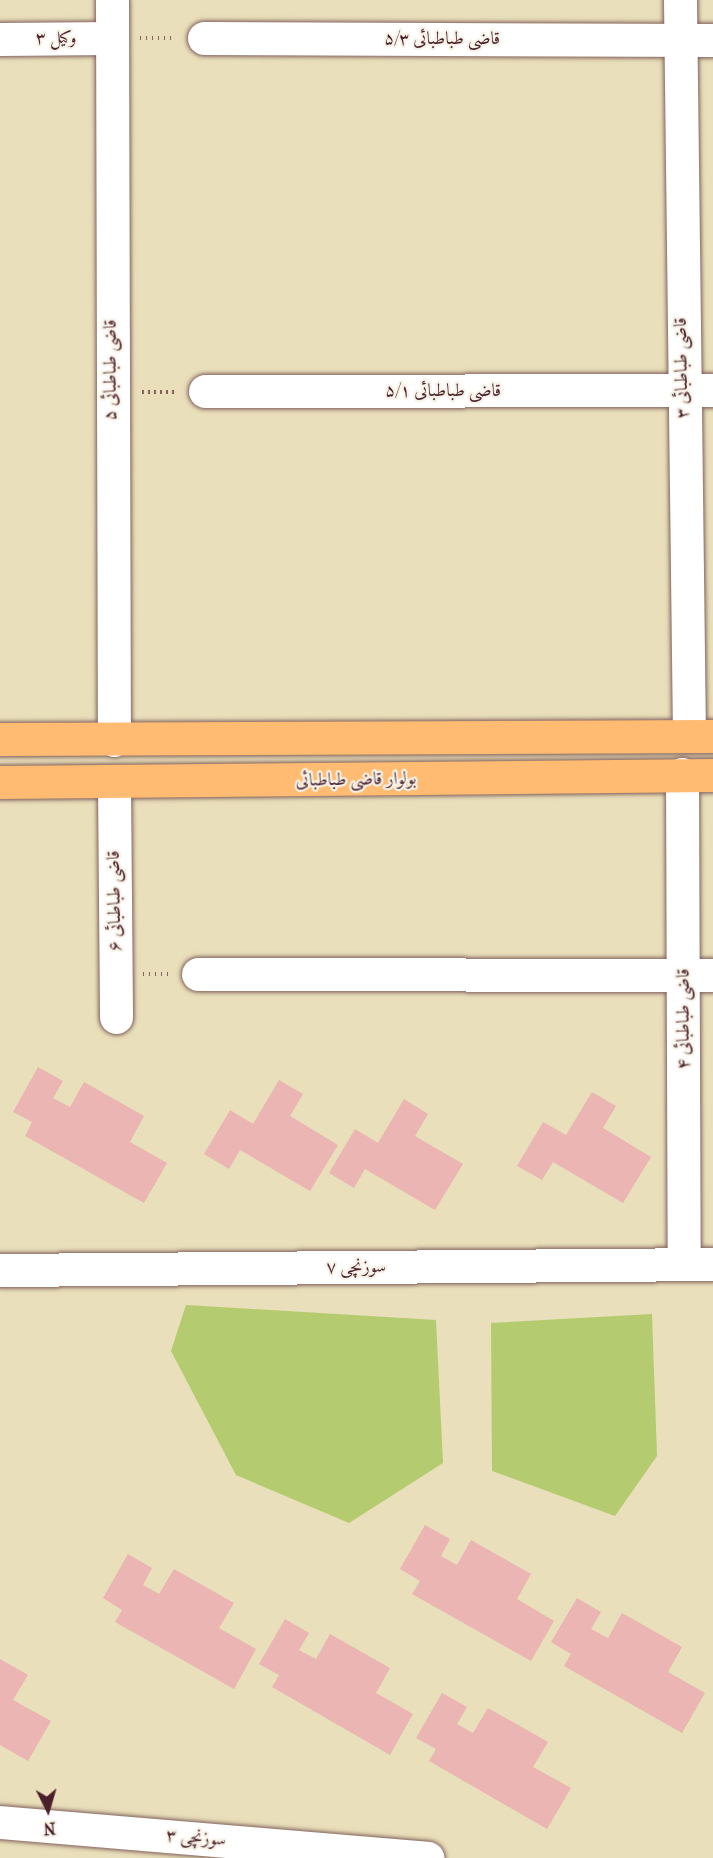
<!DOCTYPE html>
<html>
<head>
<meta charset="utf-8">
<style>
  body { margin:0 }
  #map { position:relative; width:713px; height:1858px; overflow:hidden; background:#e9dfba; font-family:"IM FELL French Canon",Amiri,serif }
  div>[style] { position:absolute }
  .green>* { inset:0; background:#b4cb6f }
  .building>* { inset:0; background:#eab5b2 }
  .path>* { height:4px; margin-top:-2px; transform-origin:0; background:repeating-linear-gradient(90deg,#82625d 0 1.5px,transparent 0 6px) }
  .roads { filter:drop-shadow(0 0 2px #82625d) drop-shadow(0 0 2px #82625d) }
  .minor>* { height:33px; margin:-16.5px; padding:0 16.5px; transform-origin:16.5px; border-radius:16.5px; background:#fff }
  .major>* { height:33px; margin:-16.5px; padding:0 16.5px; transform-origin:16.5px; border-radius:16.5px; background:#febb71 }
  span { translate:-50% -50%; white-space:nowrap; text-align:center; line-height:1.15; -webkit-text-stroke:4.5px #f7f3e8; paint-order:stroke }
  .street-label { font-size:18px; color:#4a1f2b }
  .north { position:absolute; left:18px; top:1780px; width:60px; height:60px; -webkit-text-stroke:4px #f7f3e8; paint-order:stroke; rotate:175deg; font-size:16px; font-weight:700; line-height:24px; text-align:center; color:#4a1f2b }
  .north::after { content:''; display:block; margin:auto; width:21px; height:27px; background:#4a1f2b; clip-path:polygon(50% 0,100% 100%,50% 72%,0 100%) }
</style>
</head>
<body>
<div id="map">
  <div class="green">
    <div style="clip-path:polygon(186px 1305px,436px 1320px,443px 1463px,349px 1523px,236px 1475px,171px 1351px)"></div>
    <div style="clip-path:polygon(652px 1314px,657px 1456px,615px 1516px,492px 1471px,491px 1323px)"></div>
  </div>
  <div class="building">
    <div style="clip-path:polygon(38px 1067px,63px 1081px,53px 1098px,70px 1107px,84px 1082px,144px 1116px,130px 1142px,167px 1163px,144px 1203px,25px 1136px,32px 1122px,13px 1112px)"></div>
    <div style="clip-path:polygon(279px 1080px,303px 1094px,290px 1116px,338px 1145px,310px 1191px,240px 1150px,229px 1169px,204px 1154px,230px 1110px,253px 1124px)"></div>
    <div style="clip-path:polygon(592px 1092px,616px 1106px,603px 1128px,651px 1157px,623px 1203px,553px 1162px,542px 1180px,517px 1166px,543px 1122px,566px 1135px)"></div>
    <div style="clip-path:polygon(404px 1099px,428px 1114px,415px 1136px,463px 1164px,435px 1210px,365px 1169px,354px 1188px,329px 1173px,355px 1129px,378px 1143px)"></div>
    <div style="clip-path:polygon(425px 1525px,450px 1539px,441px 1556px,457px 1565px,471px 1540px,531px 1574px,517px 1599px,554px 1621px,531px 1661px,412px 1594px,420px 1581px,400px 1569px)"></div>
    <div style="clip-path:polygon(128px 1554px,152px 1568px,143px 1585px,159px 1594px,174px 1569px,234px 1603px,219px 1628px,256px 1649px,234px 1689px,115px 1622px,122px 1610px,103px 1598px)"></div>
    <div style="clip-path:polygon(577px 1598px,601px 1612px,591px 1629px,608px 1638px,622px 1613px,682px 1647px,668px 1672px,705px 1693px,682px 1733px,564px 1666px,571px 1654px,551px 1642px)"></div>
    <div style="clip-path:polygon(285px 1619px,309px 1633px,299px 1650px,316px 1659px,330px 1634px,390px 1668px,376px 1693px,413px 1714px,390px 1755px,272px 1687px,279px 1675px,259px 1664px)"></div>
    <div style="clip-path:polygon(0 1659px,28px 1675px,13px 1700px,51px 1721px,28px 1761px,0 1745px)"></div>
    <div style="clip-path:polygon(442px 1693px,467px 1707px,457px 1724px,473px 1733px,488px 1708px,548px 1742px,533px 1767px,571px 1788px,547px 1829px,429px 1761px,436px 1749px,416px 1738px)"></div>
  </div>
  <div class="path">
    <div style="left:140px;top:38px;width:34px"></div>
    <div style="left:142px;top:392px;width:34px"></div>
    <div style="left:143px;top:974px;width:26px"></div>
  </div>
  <div class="roads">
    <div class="minor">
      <div style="left:112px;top:0;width:740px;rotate:89.85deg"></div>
      <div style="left:680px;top:0;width:736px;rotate:89.3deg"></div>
      <div style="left:204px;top:38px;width:509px;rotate:0.23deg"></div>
      <div style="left:0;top:39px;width:112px;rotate:-0.5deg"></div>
      <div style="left:205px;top:391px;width:508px;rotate:-0.11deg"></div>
      <div style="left:682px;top:774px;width:490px;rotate:89.8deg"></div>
      <div style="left:114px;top:784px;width:233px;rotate:89.5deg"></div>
      <div style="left:198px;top:974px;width:515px;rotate:0.11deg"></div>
      <div style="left:0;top:1270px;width:713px;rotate:-0.48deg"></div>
      <div style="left:0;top:1822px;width:429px;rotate:4.8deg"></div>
    </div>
    <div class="major">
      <div style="left:0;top:739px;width:713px;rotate:-0.24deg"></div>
      <div style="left:0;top:782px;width:713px;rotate:-0.56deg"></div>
    </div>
  </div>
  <div class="street-label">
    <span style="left:56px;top:38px">وکيل ۳</span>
    <span style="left:442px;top:39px">قاضی طباطبائی ۵/۳</span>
    <span style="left:682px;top:368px;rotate:-91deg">قاضی طباطبائی ۳</span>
    <span style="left:111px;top:370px;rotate:-90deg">قاضی طباطبائی ۵</span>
    <span style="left:443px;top:391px">قاضی طباطبائی ۵/۱</span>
    <span style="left:356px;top:780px;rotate:-1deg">بولوار قاضی طباطبائی</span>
    <span style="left:115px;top:901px;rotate:-91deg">قاضی طباطبائی ۶</span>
    <span style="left:684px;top:1019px;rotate:-90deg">قاضی طباطبائی ۴</span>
    <span style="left:356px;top:1267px">سوزنچی ۷</span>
    <span style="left:196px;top:1838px;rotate:5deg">سوزنچی ۳</span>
  </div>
  <div class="north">N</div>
</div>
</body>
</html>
